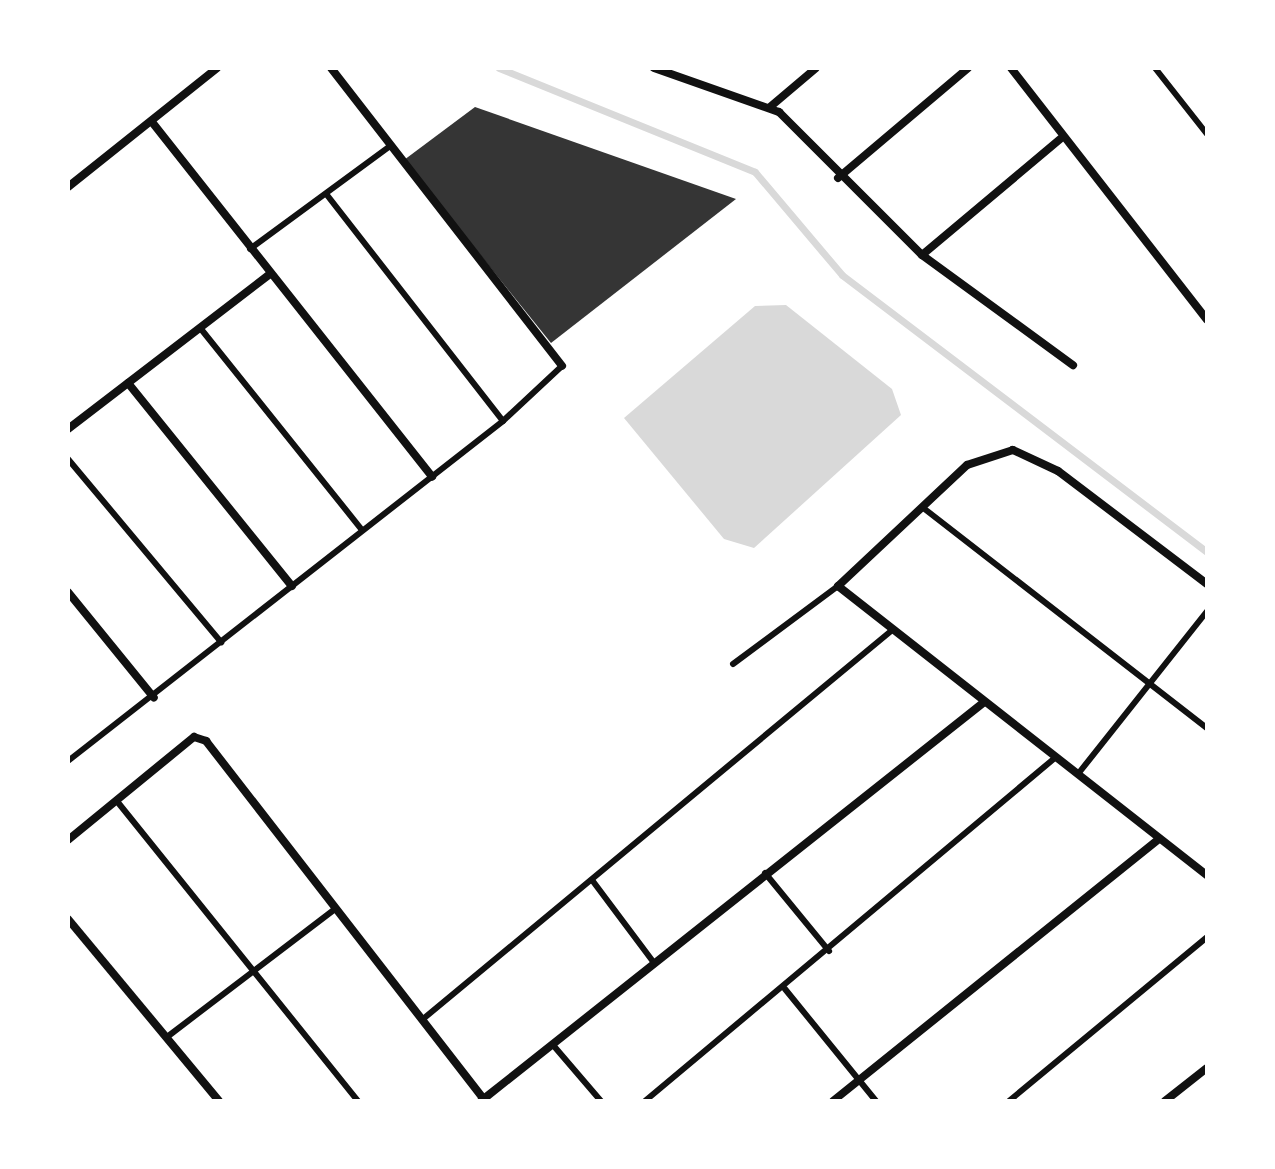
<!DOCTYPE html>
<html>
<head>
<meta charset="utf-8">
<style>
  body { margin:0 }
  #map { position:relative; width:1275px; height:1169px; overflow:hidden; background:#fff; font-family:Rubik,sans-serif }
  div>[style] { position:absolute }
  .water>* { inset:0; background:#d9d9d9 }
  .stream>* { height:7px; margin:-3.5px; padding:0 3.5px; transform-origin:3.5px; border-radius:3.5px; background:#d9d9d9 }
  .building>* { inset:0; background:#353535 }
  .service>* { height:6px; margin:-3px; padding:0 3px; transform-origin:3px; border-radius:3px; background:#111 }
  .minor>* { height:8px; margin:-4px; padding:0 4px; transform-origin:4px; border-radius:4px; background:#111 }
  span { translate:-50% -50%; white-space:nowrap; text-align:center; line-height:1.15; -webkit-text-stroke:6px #fff; paint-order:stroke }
  .frame { position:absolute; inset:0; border:70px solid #fff; pointer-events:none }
</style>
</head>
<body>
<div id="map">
  <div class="water">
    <div style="clip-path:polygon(786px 305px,892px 389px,901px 415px,754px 548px,724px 539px,624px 418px,755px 306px)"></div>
  </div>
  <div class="stream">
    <div style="left:499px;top:68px;width:276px;rotate:22.1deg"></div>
    <div style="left:755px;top:172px;width:135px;rotate:49.8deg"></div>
    <div style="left:842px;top:275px;width:458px;rotate:37.2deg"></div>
  </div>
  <div class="building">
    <div style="clip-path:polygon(475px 107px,736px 199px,551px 343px,404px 160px)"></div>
  </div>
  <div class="service">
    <div style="left:1155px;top:68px;width:84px;rotate:51.8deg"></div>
    <div style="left:327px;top:195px;width:286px;rotate:52.1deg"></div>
    <div style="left:250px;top:249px;width:172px;rotate:-36.3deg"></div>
    <div style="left:201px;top:329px;width:256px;rotate:51.3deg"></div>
    <div style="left:68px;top:459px;width:239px;rotate:50.1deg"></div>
    <div style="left:922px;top:507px;width:361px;rotate:37.8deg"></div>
    <div style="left:733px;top:664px;width:131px;rotate:-36.6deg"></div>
    <div style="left:68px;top:761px;width:552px;rotate:-38.01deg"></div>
    <div style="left:503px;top:421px;width:81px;rotate:-43deg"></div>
    <div style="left:1078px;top:774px;width:208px;rotate:-51.6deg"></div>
    <div style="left:116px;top:800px;width:386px;rotate:51.2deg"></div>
    <div style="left:765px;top:873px;width:101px;rotate:50.6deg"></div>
    <div style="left:592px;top:880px;width:104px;rotate:53.2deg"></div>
    <div style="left:785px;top:989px;width:144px;rotate:50.9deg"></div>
    <div style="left:423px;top:1019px;width:608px;rotate:-39.66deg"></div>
    <div style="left:167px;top:1037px;width:210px;rotate:-37.3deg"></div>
    <div style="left:553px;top:1045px;width:74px;rotate:49.4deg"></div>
    <div style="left:645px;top:1101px;width:536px;rotate:-39.93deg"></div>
    <div style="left:1009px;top:1101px;width:257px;rotate:-39.6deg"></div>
  </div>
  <div class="minor">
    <div style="left:331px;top:68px;width:377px;rotate:52.2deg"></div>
    <div style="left:654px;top:68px;width:133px;rotate:19.4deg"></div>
    <div style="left:779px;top:112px;width:202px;rotate:45deg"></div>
    <div style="left:922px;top:255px;width:187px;rotate:36.1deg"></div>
    <div style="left:1011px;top:68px;width:319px;rotate:52.1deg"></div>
    <div style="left:770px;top:107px;width:60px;rotate:-40.3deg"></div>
    <div style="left:152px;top:122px;width:452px;rotate:51.7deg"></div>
    <div style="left:838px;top:178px;width:170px;rotate:-40.2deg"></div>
    <div style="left:68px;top:187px;width:191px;rotate:-38.6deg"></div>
    <div style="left:922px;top:255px;width:180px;rotate:-40deg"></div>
    <div style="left:128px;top:383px;width:261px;rotate:51.1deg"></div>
    <div style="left:68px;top:429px;width:255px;rotate:-37.5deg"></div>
    <div style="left:1207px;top:584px;width:187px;rotate:-142.8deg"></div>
    <div style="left:1058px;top:471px;width:50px;rotate:-155deg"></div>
    <div style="left:1013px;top:450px;width:48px;rotate:161.9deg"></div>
    <div style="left:967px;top:465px;width:177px;rotate:136.8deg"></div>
    <div style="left:838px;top:586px;width:469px;rotate:38.1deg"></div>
    <div style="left:68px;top:592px;width:136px;rotate:50.9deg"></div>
    <div style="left:68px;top:840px;width:163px;rotate:-39.3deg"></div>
    <div style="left:194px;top:737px;width:13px;rotate:18deg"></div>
    <div style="left:206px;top:741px;width:453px;rotate:52.2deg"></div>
    <div style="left:68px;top:919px;width:236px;rotate:50.3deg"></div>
    <div style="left:481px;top:1101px;width:641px;rotate:-38.41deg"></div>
    <div style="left:833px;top:1101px;width:418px;rotate:-38.8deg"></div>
    <div style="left:1165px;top:1101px;width:53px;rotate:-38.2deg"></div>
  </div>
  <div class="frame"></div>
</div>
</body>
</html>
